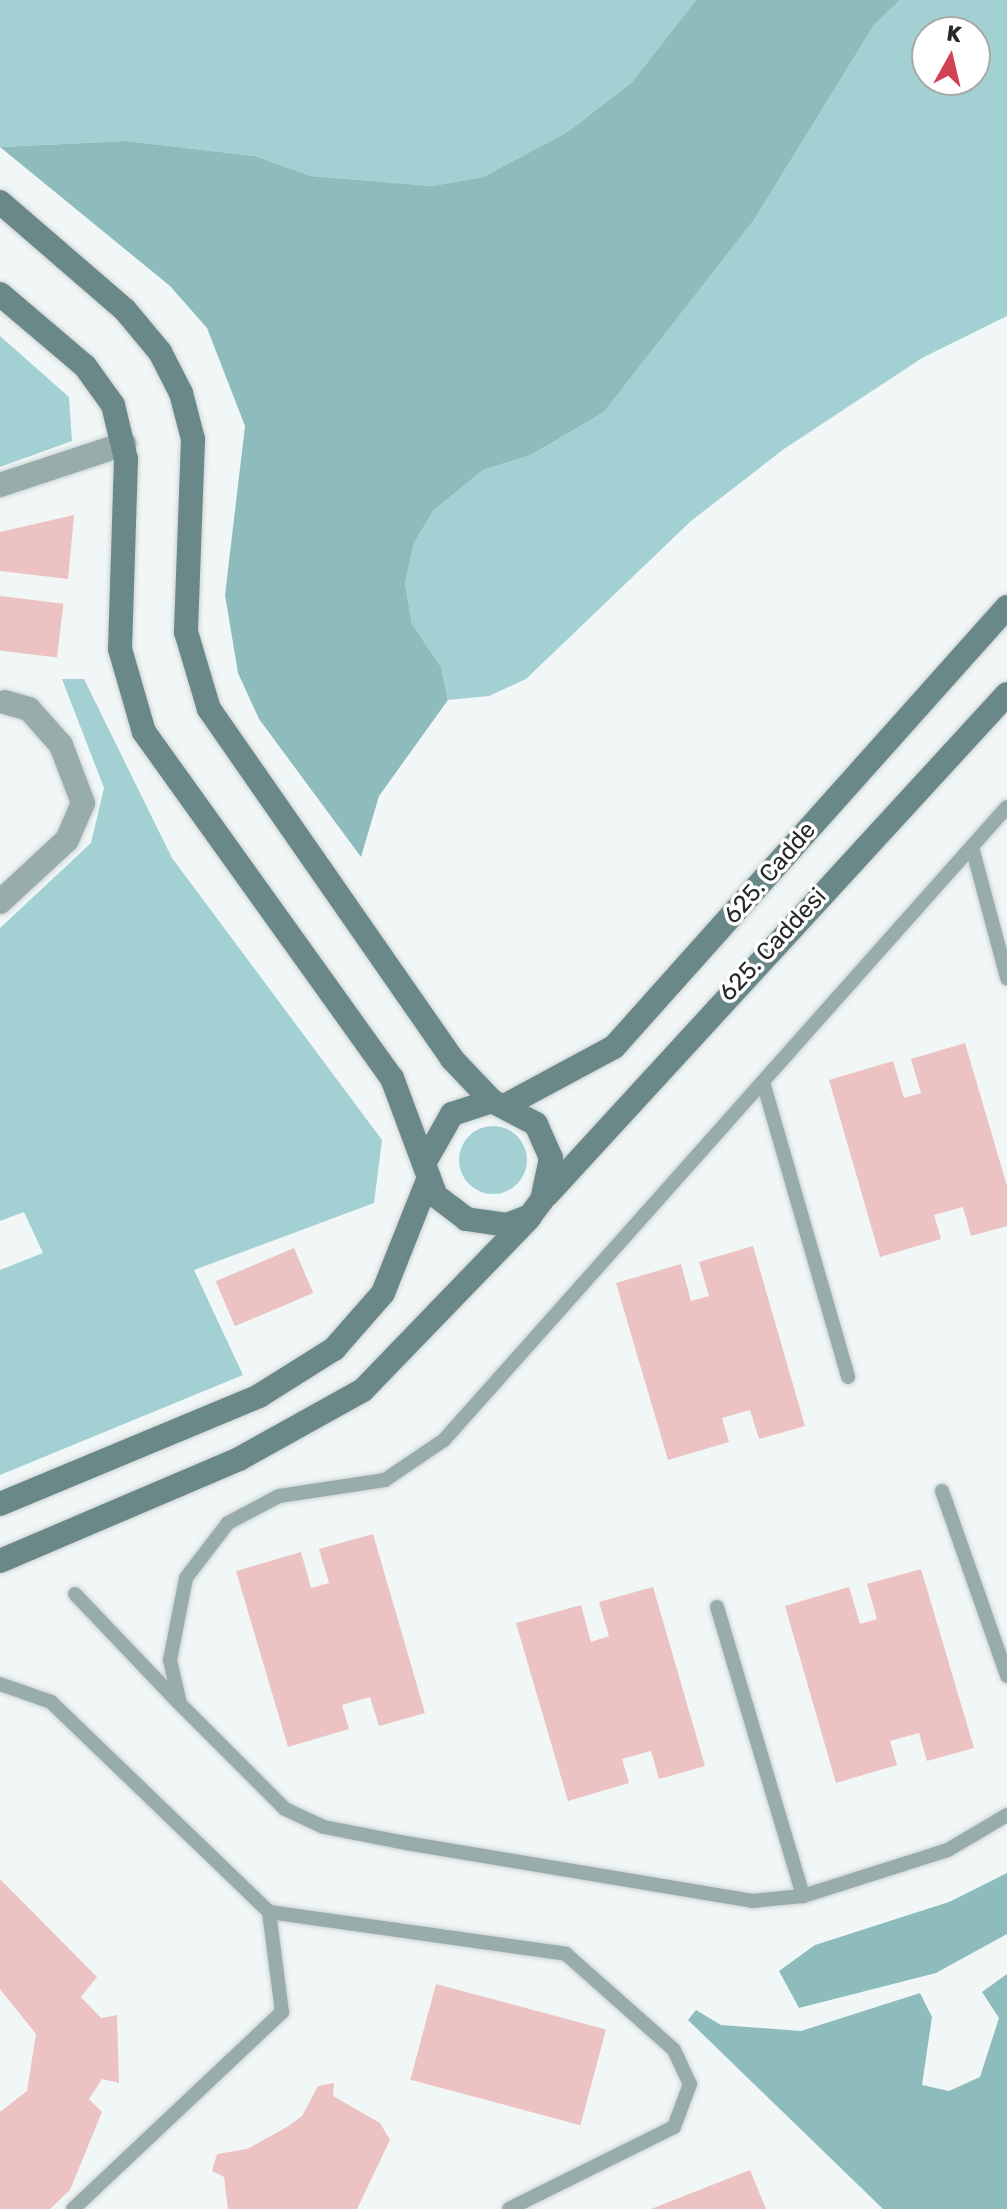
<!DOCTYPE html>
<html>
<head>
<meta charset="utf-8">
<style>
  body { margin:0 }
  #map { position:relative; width:1007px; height:2209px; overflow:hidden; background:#f1f7f7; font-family:Rubik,sans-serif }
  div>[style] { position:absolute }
  .green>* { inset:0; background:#a3d1d3 }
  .round { border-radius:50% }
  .forest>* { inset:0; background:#8ebcbd }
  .building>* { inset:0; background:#ecc2c2; transform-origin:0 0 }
  .roads { filter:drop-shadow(0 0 2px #cdd2d2) drop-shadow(0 0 2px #cdd2d2) }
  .lane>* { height:14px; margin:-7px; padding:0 7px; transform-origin:7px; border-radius:7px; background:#98acac }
  .street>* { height:24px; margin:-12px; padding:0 12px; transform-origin:12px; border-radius:12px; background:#98acac }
  .secondary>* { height:24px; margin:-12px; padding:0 12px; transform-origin:12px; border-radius:12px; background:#6b8889 }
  span { translate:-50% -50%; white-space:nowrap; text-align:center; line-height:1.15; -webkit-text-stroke:7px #fff; paint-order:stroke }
  .street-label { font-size:24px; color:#272929 }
  .north { position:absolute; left:911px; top:16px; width:80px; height:80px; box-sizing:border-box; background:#fff; border:2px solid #a9a9a9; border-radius:50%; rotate:8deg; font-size:22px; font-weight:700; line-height:32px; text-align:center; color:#272929 }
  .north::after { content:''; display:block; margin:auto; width:28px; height:36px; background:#d34254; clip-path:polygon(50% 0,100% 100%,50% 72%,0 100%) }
</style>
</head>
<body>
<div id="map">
  <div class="green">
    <div style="clip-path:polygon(0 0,696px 0,632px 82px,569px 131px,483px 177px,432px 186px,311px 176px,255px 156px,126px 141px,0 147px)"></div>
    <div style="clip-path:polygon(evenodd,900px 0,1007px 0,1007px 316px,922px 358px,784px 449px,691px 521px,526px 679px,489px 696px,448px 700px,441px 667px,412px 624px,405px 583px,414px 543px,434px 510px,483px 470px,531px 455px,604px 412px,754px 220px,874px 25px,900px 0,927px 32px,975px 32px,975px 80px,927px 80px,927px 32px)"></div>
    <div style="clip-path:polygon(0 336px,69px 397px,72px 441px,0 467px)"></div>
    <div style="clip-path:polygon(62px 679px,84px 679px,172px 858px,382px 1140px,374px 1203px,194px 1270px,243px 1375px,0 1475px,0 1270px,43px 1253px,24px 1212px,0 1221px,0 928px,91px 843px,104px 788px)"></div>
    <div class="round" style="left:459px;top:1126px;width:68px;height:68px"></div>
  </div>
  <div class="forest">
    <div style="clip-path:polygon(696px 0,900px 0,874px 25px,754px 220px,604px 412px,531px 455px,483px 470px,434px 510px,414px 543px,405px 583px,412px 624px,441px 667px,448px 700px,379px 796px,361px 857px,259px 719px,238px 673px,225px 595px,245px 426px,207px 328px,170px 286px,0 147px,126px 141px,255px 156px,311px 176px,432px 186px,483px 177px,569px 131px,632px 82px)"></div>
    <div style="clip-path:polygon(1007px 1873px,1007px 1934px,936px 1973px,799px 2008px,779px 1971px,815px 1945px,949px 1902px)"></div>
    <div style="clip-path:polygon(1007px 1974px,1007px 2209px,883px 2209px,688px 2020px,696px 2010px,721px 2025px,801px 2031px,920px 1993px,932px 2017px,922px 2085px,949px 2091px,980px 2077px,999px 2018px,982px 1992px)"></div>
  </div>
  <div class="building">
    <div style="clip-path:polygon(74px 515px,68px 579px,0 571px,0 532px)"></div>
    <div style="left:0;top:596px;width:64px;height:54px;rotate:7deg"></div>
    <div style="clip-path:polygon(965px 1043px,1007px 1186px,1007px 1226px,971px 1236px,963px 1207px,934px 1215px,941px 1239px,880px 1257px,829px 1080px,893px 1061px,904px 1098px,921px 1093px,911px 1059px)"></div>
    <div style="clip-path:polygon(753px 1246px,805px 1426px,759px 1439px,750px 1410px,722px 1418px,729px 1442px,668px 1460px,616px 1283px,681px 1264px,691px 1301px,709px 1296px,699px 1262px)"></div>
    <div style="left:294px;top:1248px;width:49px;height:85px;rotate:67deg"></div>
    <div style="clip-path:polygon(373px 1534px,425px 1713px,379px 1726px,370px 1697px,342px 1705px,349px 1729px,288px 1747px,236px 1571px,301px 1552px,311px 1588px,329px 1583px,319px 1549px)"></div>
    <div style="clip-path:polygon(921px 1569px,974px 1748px,927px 1761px,919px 1733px,890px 1741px,897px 1765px,836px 1783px,785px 1606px,849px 1587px,860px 1624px,877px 1619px,867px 1584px)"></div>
    <div style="clip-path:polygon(653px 1587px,705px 1766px,659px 1779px,651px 1751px,622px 1759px,629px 1783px,568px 1801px,516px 1623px,581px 1605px,591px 1642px,609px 1636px,599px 1602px)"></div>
    <div style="clip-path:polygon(0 1879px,97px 1977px,81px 1997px,101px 2018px,117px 2015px,119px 2083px,102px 2079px,89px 2099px,102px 2112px,70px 2190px,50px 2209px,0 2209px,0 2112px,27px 2091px,36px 2034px,0 1989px)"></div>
    <div style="left:436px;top:1984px;width:176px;height:99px;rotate:15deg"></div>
    <div style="clip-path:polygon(334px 2083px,333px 2096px,380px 2123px,390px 2140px,357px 2209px,228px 2209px,224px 2177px,212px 2171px,217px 2154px,247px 2149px,287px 2127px,302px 2116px,318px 2086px)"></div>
    <div style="clip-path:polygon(750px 2170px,766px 2209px,651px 2209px)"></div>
  </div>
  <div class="roads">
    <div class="lane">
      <div style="left:1007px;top:807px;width:847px;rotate:131.65deg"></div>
      <div style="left:444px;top:1440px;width:71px;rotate:145.9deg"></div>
      <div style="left:385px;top:1480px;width:107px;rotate:171.4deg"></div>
      <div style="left:279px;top:1496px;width:58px;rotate:152.1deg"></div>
      <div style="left:228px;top:1523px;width:69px;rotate:127.4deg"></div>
      <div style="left:186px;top:1578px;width:84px;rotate:101deg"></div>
      <div style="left:170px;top:1660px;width:45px;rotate:77.2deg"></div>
      <div style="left:180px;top:1704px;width:148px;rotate:45deg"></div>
      <div style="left:285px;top:1809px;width:43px;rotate:24.8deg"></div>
      <div style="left:324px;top:1827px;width:84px;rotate:11deg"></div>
      <div style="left:406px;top:1843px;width:351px;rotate:9.5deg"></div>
      <div style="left:752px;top:1901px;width:51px;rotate:-5.6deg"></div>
      <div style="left:803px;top:1896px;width:152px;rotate:-17.6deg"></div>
      <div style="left:948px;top:1850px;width:69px;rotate:-30.7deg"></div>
      <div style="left:972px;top:847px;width:136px;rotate:75deg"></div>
      <div style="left:763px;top:1082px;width:307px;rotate:73.9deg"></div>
      <div style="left:942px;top:1491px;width:196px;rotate:70.6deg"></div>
      <div style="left:75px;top:1594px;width:148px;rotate:46.4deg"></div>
      <div style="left:717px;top:1607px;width:302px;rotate:73.4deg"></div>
      <div style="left:0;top:1684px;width:54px;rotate:19.4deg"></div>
      <div style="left:51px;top:1702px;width:303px;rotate:43.9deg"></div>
      <div style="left:269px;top:1912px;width:300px;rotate:8deg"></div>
      <div style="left:566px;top:1954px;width:144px;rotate:41.6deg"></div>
      <div style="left:674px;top:2050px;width:38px;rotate:65deg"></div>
      <div style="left:690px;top:2084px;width:46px;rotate:110.4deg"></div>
      <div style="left:674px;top:2127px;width:184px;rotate:153.6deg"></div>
      <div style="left:73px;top:2209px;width:287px;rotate:-43.3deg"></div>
      <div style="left:282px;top:2012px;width:101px;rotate:-97.4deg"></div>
    </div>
    <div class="street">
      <div style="left:0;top:485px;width:131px;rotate:-18.3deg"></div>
      <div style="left:0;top:902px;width:91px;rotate:-42.8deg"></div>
      <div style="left:67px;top:840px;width:40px;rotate:-66.6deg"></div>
      <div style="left:83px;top:803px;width:62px;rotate:-110.8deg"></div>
      <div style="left:61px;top:745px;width:48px;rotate:-131.6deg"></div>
      <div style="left:29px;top:709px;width:25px;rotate:-164deg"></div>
    </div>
    <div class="secondary">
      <div style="left:0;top:202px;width:165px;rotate:40.8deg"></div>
      <div style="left:125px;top:310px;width:55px;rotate:50.2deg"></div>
      <div style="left:160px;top:352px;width:46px;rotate:62.9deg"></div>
      <div style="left:181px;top:393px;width:48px;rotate:75.4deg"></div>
      <div style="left:193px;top:439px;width:193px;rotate:92.1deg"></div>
      <div style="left:186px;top:632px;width:80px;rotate:73.4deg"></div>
      <div style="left:209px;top:709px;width:426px;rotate:55.2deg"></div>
      <div style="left:452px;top:1059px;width:58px;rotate:46.4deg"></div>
      <div style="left:0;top:294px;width:111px;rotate:40.3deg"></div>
      <div style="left:85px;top:366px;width:48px;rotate:54.3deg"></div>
      <div style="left:113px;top:405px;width:56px;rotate:76.5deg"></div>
      <div style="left:126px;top:459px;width:190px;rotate:91.8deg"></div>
      <div style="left:120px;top:649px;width:86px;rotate:73.9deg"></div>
      <div style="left:144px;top:732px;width:426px;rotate:54.4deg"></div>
      <div style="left:392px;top:1078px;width:126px;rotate:69.6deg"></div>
      <div style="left:436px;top:1196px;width:38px;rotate:37deg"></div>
      <div style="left:466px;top:1219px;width:41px;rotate:8.3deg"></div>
      <div style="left:507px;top:1225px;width:25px;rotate:-21deg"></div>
      <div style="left:530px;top:1216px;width:20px;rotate:-53deg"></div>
      <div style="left:542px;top:1200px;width:43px;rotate:-77.9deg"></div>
      <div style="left:551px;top:1158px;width:37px;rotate:-114deg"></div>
      <div style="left:536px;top:1124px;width:50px;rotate:-152.4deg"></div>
      <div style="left:492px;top:1101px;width:42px;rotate:162deg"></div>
      <div style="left:452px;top:1114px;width:53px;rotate:119.5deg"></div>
      <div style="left:508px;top:1104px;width:120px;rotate:-28.3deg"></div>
      <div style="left:614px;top:1047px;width:590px;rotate:-48.23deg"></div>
      <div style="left:547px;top:1195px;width:680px;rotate:-47.44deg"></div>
      <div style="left:0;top:1504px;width:281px;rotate:-22.6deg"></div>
      <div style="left:259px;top:1396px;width:89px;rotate:-32.1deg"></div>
      <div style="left:334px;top:1349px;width:74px;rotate:-48.8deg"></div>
      <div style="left:383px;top:1293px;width:122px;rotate:-68.3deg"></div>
      <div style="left:0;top:1561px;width:260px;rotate:-23.1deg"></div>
      <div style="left:239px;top:1459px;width:142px;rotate:-29.1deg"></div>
      <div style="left:363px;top:1390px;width:239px;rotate:-46deg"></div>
    </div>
  </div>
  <div class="street-label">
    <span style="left:770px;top:873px;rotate:-49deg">625. Cadde</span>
    <span style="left:773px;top:945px;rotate:-47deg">625. Caddesi</span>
  </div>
  <div class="north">K</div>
</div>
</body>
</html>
